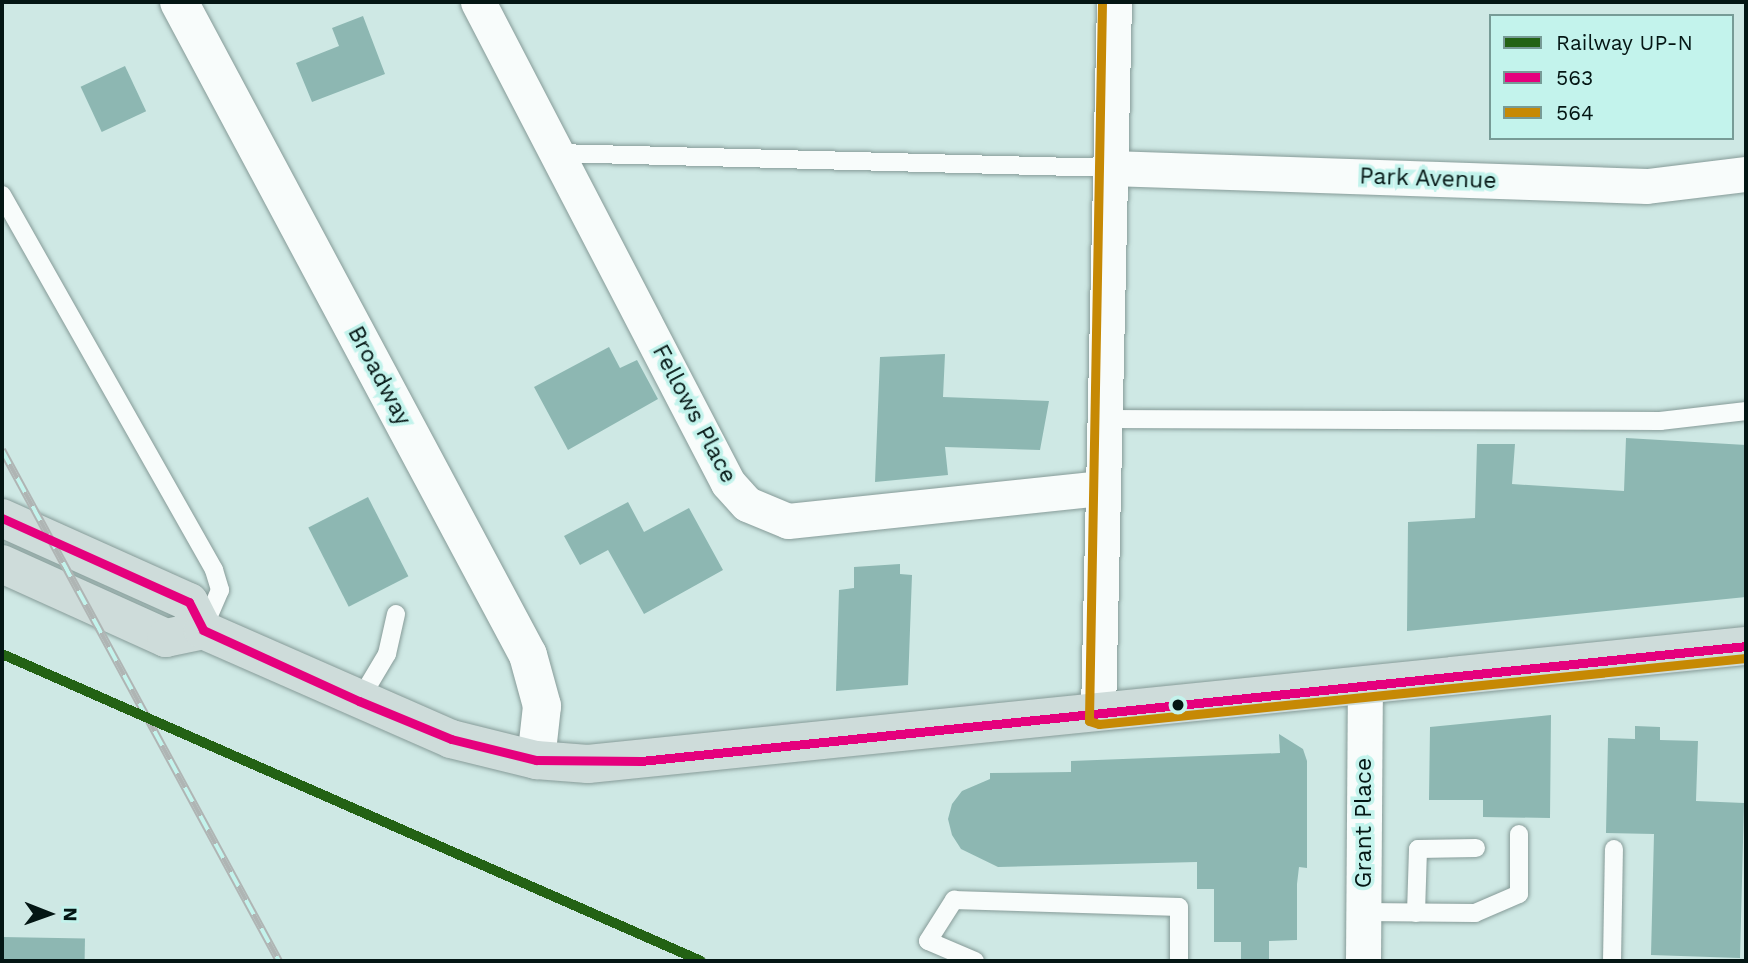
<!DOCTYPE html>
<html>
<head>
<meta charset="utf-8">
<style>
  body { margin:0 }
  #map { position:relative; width:1748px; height:963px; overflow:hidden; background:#cee8e4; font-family:"Work Sans",sans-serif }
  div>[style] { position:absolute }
  .building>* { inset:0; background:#8db7b2; transform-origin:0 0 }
  .roads { filter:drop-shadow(0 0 2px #869b98) drop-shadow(0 0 2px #869b98) }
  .service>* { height:18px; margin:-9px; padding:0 9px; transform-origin:9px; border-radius:9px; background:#f8fcfb }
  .minor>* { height:35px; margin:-17.5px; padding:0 17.5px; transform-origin:17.5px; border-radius:17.5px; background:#f8fcfb }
  .tertiary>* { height:38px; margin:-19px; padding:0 19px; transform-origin:19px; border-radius:19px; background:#f8fcfb }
  .trunk>* { height:38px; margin:-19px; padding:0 19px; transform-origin:19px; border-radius:19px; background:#cedcda }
  .rail>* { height:8px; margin-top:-4px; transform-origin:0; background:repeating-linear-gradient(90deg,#c3f3ec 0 16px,#afb5b4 0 32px); box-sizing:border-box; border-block:2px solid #afb5b4 }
  .bus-1>* { height:9px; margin:-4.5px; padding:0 4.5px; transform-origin:4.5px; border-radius:4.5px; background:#e5007d }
  .bus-2>* { height:9px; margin:-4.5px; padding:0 4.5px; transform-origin:4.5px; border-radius:4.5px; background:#c68904 }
  .rail-1>* { height:10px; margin:-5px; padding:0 5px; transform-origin:5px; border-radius:5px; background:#236214 }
  .dots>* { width:19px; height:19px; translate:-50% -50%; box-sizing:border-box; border:4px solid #c3f3ec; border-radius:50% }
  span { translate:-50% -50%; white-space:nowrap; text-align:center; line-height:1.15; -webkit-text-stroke:7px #c3f3ec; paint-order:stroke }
  .street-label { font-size:23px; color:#041614 }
  .frame { position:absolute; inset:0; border:4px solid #041614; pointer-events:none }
  .legend { position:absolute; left:1489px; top:14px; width:245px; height:126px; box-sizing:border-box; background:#c3f3ec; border:2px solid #779b96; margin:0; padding:9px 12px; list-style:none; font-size:21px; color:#041614 }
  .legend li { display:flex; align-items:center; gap:14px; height:35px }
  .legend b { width:35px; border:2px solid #779b96 }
  .north { position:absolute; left:14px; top:879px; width:70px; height:70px; -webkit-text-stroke:5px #c3f3ec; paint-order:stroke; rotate:91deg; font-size:19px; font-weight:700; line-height:28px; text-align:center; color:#041614 }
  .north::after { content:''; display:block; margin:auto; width:24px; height:32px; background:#041614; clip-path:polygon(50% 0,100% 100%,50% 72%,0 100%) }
</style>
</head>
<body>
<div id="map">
  <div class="building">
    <div style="clip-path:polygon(363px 16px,385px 74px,312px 102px,296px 63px,339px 46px,332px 28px)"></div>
    <div style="left:125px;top:66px;width:50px;height:49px;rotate:65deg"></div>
    <div style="clip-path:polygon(609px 347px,620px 368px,637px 360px,658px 399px,568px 450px,534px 387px)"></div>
    <div style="clip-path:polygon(945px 354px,943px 397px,1049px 401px,1040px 450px,945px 447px,948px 475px,875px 482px,880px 357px)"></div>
    <div style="clip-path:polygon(1626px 438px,1746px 445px,1746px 597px,1407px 631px,1408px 522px,1475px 518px,1477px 444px,1515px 444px,1512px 484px,1624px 491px)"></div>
    <div style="left:368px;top:497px;width:89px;height:67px;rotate:63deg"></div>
    <div style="clip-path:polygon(628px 502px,644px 532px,689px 508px,723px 570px,644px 614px,608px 550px,580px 565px,564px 536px)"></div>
    <div style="clip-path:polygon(900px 564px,900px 574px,912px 575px,908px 685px,836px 691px,839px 590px,854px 588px,854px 567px)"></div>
    <div style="clip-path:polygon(1551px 715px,1550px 818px,1483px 817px,1483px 800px,1429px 800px,1430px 727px)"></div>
    <div style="clip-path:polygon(1635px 726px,1660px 727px,1660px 740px,1698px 741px,1696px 801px,1744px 803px,1740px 958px,1651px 955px,1654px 834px,1606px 833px,1608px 738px,1635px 739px)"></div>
    <div style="clip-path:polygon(1279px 734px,1303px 749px,1307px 761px,1307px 868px,1299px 867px,1297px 884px,1297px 940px,1269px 941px,1269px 960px,1241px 960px,1241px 942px,1214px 942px,1214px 889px,1197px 889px,1197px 862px,998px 867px,961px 849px,952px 835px,948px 819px,952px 804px,962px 791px,990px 779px,990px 773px,1071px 772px,1071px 761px,1280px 753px)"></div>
    <div style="left:2px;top:937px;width:83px;height:24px;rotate:1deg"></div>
  </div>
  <div class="roads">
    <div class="service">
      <div style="left:557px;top:153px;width:553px;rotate:1.55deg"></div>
      <div style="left:2px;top:195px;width:431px;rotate:60.5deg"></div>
      <div style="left:214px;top:570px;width:21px;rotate:73deg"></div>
      <div style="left:220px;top:590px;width:40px;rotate:113.4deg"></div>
      <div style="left:1103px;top:419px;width:557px;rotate:0.21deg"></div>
      <div style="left:1660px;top:421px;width:87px;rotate:-6.6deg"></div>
      <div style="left:359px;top:701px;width:55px;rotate:-59.2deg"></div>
      <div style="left:387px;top:654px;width:41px;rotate:-77.3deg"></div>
      <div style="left:1363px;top:912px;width:112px;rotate:0.5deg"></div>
      <div style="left:1475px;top:913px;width:48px;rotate:-23.4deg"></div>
      <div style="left:1519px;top:894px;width:60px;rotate:-90deg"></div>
      <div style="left:1416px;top:913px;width:64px;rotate:-88.2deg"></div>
      <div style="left:1418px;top:849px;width:58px;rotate:-1deg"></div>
      <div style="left:975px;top:961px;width:51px;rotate:-156.9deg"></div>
      <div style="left:928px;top:941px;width:49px;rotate:-57.6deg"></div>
      <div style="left:954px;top:900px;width:225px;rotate:1.8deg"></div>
      <div style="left:1179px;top:907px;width:54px;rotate:90deg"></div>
      <div style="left:1612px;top:961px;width:112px;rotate:-89deg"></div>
    </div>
    <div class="minor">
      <div style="left:478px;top:2px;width:542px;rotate:62.54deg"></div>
      <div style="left:728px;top:483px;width:28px;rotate:48deg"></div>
      <div style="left:747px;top:504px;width:44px;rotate:22.5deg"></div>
      <div style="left:788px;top:521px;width:316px;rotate:-6deg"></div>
      <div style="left:1110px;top:168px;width:537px;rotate:1.92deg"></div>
      <div style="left:1647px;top:186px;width:100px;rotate:-6.9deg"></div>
      <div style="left:1098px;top:712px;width:710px;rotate:-88.71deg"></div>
      <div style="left:1363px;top:961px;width:277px;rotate:-89.6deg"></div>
    </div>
    <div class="tertiary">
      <div style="left:179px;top:2px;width:740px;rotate:61.88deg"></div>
      <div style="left:528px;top:655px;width:53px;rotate:74.6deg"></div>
      <div style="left:542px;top:706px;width:54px;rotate:96.3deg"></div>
    </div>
    <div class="trunk">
      <div style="left:2px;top:518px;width:205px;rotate:24.2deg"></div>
      <div style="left:189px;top:602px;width:31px;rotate:63deg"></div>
      <div style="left:2px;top:564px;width:180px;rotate:24.3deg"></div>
      <div style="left:166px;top:638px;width:38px;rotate:-12deg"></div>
      <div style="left:203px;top:630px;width:271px;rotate:23.7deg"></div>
      <div style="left:451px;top:739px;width:88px;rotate:13.9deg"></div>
      <div style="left:536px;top:760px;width:52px;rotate:4.4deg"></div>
      <div style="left:588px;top:764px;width:1164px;rotate:-5.82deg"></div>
    </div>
  </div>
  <div class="rail">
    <div style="left:2px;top:450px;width:581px;rotate:61.54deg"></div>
  </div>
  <div class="bus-1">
    <div style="left:2px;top:518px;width:205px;rotate:24.2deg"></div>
    <div style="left:189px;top:602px;width:31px;rotate:63deg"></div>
    <div style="left:203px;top:630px;width:171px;rotate:24.5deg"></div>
    <div style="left:359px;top:701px;width:100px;rotate:22.4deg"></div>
    <div style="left:451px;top:739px;width:88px;rotate:13.9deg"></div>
    <div style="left:536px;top:760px;width:105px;rotate:0.5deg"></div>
    <div style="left:641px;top:761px;width:1111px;rotate:-5.94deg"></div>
  </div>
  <div class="bus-2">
    <div style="left:1102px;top:2px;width:719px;rotate:91.04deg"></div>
    <div style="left:1089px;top:721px;width:10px;rotate:17deg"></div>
    <div style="left:1099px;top:724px;width:650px;rotate:-5.82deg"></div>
  </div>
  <div class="rail-1">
    <div style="left:2px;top:654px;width:763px;rotate:23.71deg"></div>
  </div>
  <div class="dots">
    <div style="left:1178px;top:705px;background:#041614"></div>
  </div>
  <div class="street-label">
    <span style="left:1428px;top:179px;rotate:2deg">Park Avenue</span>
    <span style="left:379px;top:376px;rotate:62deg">Broadway</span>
    <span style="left:694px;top:414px;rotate:62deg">Fellows Place</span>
    <span style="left:1364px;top:823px;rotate:-90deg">Grant Place</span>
  </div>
  <div class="frame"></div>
  <ul class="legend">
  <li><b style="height:9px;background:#236214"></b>Railway UP-N</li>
  <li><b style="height:9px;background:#e5007d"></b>563</li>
  <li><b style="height:9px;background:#c68904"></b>564</li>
  </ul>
  <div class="north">N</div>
</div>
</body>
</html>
